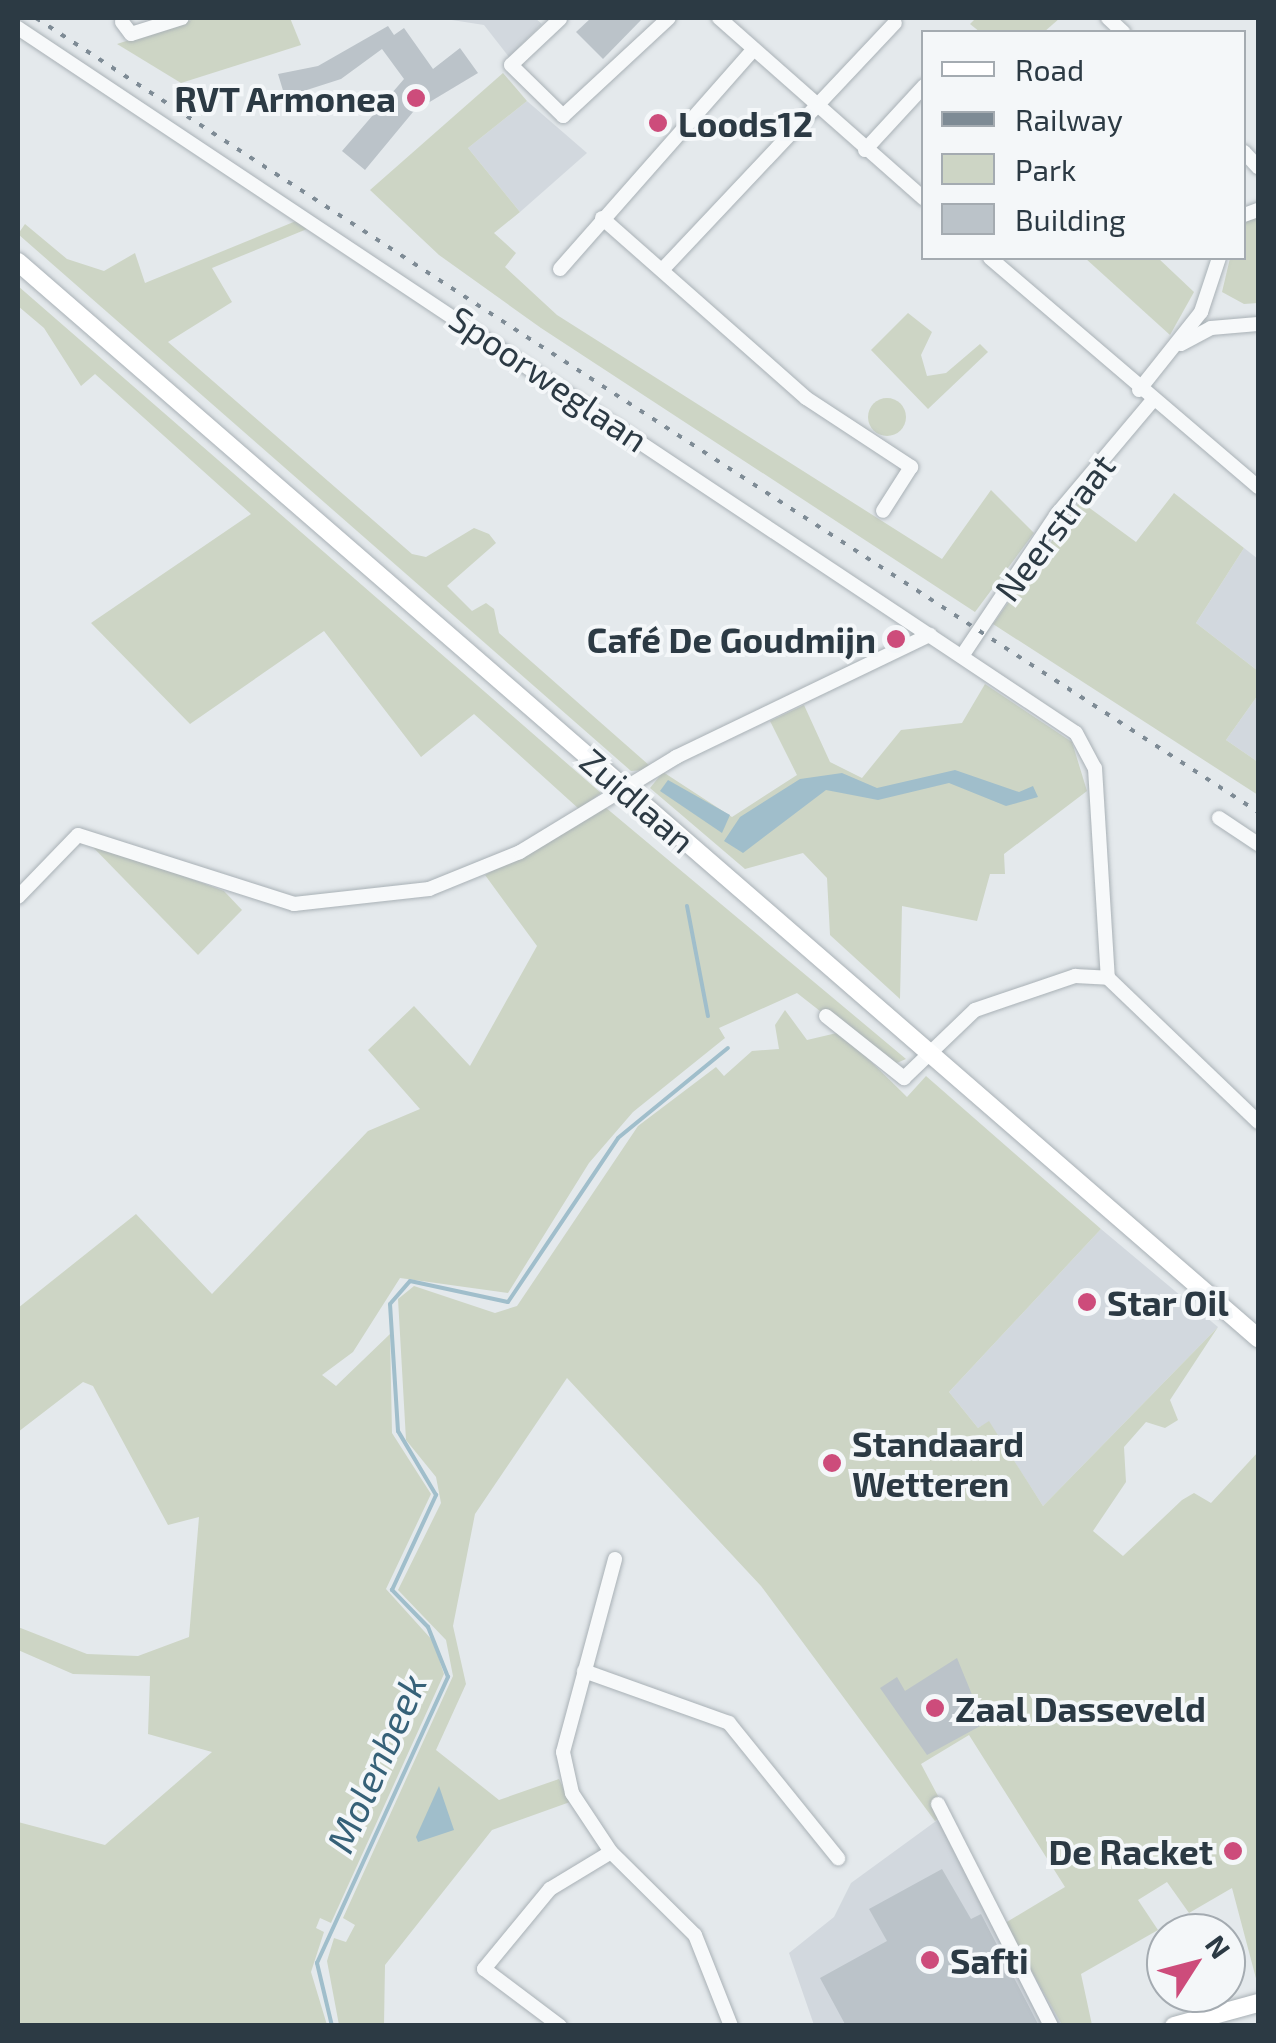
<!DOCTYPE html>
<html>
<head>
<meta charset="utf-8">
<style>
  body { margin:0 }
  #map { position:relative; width:1276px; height:2043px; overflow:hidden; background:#e4e9ec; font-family:"Exo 2",sans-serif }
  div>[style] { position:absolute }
  .built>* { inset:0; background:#d2d8de }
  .green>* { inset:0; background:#cdd5c5 }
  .round { border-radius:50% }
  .water>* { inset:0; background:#a0becb }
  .stream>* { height:4px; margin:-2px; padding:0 2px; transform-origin:2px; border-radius:2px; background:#a0becb }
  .building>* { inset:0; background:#bbc3c9 }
  .roads { filter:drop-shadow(0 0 2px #a9b1b6) drop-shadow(0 0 2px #a9b1b6) }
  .minor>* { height:14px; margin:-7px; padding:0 7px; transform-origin:7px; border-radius:7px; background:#f7f9fa }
  .major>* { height:18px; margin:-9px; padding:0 9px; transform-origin:9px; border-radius:9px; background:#fff }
  .rail>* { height:4px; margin-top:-2px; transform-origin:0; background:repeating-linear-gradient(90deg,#7e8b95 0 5px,transparent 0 15px) }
  .dots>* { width:28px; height:28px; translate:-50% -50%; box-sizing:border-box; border:5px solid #f4f7f9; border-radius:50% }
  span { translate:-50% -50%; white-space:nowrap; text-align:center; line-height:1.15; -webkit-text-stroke:8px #f4f7f9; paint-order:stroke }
  .poi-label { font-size:35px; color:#2c3a44; font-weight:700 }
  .right { translate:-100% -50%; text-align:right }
  .left { translate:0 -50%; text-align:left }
  .street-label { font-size:35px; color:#2c3a44 }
  .water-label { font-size:38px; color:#366178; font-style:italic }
  .frame { position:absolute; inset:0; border:20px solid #2c3a44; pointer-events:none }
  .legend { position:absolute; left:921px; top:30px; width:325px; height:230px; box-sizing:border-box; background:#f4f7f9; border:2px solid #a4abb1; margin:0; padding:12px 18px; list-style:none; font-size:30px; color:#2c3a44 }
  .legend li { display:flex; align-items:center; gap:20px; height:50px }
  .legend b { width:50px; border:2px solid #a4abb1 }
  .north { position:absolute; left:1146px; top:1913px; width:100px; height:100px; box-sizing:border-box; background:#f4f7f9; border:2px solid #a4abb1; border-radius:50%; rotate:54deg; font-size:28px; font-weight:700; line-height:40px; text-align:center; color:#2c3a44 }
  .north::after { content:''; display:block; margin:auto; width:35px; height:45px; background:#cd4c7b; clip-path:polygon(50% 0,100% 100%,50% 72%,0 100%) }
</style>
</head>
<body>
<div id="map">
  <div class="built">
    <div style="clip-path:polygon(439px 18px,535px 18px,542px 24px,509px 57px,484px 25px)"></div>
    <div style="clip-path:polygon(527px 101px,587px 153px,520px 212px,468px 148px)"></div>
    <div style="clip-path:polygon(1244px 548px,1258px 559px,1258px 671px,1196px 623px)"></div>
    <div style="clip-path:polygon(1258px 695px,1258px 762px,1226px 740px)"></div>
    <div style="clip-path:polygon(1101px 1229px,1218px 1327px,1043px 1506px,989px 1422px,978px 1428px,949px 1392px)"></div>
    <div style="clip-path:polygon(947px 1813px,1062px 2025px,814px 2025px,789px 1953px,834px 1917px,851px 1883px)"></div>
  </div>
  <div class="green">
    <div style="clip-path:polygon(197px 18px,290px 18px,301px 45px,181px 83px,117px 44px)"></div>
    <div style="clip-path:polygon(976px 18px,1060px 18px,1044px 32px,980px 32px,970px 24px)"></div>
    <div style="clip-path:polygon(503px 73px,527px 101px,468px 148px,520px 212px,494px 233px,516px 253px,505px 267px,557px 315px,942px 559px,991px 490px,1034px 533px,975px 612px,541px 328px,439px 255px,370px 190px)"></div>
    <div style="clip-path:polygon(1258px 216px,1258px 303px,1244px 304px,1222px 292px,1230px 258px,1244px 258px,1244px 223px)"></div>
    <div style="clip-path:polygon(296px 221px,307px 229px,212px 268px,232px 302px,168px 342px,412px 554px,426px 557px,474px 528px,489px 534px,496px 543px,447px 586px,472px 611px,486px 603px,494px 609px,499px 633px,650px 766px,644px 770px,631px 771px,18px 234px,25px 224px,67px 259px,104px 271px,135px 253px,145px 283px)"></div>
    <div style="clip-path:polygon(1085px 258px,1158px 258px,1194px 292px,1170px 335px)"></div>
    <div style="clip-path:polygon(18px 286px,601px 793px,579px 809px,474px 714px,421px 757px,324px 631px,190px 724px,91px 623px,251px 514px,95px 374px,81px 386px,44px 328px,18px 306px)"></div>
    <div style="clip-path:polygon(908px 313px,932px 332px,921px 355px,927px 376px,946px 373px,980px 344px,988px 352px,928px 409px,871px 350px)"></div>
    <div class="round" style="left:868px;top:398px;width:38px;height:38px"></div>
    <div style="clip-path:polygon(1174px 493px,1244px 548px,1196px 623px,1258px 671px,1258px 695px,1226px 740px,1258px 762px,1258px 795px,993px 624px,1080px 501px,1136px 542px)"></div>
    <div style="clip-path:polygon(985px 684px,1072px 742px,1087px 791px,1004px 854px,1005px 874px,990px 874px,977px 921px,902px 906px,900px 999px,830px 935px,827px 878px,803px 853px,745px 869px,650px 788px,663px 772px,732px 817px,797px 775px,770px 721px,804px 705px,830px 762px,862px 778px,901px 730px,962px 723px)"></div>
    <div style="clip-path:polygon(605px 807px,906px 1059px,890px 1066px,797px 993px,719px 1028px,725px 1038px,633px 1112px,589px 1163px,508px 1293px,400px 1278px,353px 1352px,322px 1375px,336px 1386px,390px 1334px,392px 1433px,431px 1494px,386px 1589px,433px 1641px,444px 1674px,331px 1923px,320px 1918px,316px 1928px,324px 1932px,311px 1972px,327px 2025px,18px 2025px,18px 1822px,105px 1845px,212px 1752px,148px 1734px,150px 1676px,73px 1674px,18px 1650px,18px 1627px,87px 1654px,138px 1656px,189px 1637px,199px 1517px,168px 1525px,93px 1386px,83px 1382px,18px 1432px,18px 1308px,136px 1214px,212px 1294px,368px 1131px,420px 1109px,368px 1050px,414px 1006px,470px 1066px,537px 946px,485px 875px)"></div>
    <div style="clip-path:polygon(86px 840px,224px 891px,242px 910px,198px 955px)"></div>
    <div style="clip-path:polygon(785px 1010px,807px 1040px,841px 1032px,907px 1097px,926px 1076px,1101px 1229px,949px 1392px,978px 1428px,989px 1421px,1043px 1506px,1218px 1327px,1170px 1400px,1178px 1420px,1165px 1428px,1146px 1422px,1124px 1447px,1126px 1482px,1093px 1531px,1123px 1556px,1182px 1500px,1194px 1493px,1211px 1503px,1258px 1452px,1258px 1986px,1232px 1888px,1189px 1913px,1167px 1882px,1138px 1900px,1158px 1930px,1081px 1974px,1092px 2025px,1062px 2025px,1005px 1923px,1065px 1887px,969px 1735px,921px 1764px,947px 1813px,935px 1821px,761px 1586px,567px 1378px,475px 1514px,453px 1626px,466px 1684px,436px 1750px,499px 1800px,559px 1779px,570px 1802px,492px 1830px,385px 1965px,384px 2025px,339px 2025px,327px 1961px,334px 1938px,346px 1942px,355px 1925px,343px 1918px,453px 1676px,446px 1640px,398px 1590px,441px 1503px,436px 1477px,406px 1440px,398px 1299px,414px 1286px,495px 1313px,517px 1306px,638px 1126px,716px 1067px,724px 1076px,752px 1051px,779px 1049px,775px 1025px)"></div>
  </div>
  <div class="water">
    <div style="clip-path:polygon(955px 770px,1019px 792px,1033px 786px,1038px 797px,1006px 806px,949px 783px,878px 800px,826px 790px,743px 853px,724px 841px,740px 817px,800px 779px,842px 773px,877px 788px)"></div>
    <div style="clip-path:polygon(668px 780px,730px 815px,722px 833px,660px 791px)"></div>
    <div style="clip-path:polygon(439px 1786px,454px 1830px,418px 1842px,416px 1837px)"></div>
  </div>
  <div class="stream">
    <div style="left:687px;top:906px;width:112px;rotate:79.2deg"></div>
    <div style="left:332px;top:2026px;width:65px;rotate:-103.4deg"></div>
    <div style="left:317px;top:1963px;width:315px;rotate:-65.4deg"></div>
    <div style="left:448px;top:1677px;width:54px;rotate:-111.8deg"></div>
    <div style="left:428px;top:1627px;width:52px;rotate:-134.2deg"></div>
    <div style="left:392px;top:1590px;width:105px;rotate:-65.1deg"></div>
    <div style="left:436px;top:1495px;width:74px;rotate:-120.7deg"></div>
    <div style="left:398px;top:1431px;width:127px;rotate:-93.6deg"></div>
    <div style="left:390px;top:1304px;width:30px;rotate:-49deg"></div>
    <div style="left:410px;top:1281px;width:100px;rotate:12.1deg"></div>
    <div style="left:508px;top:1302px;width:197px;rotate:-56.1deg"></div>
    <div style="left:618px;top:1138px;width:142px;rotate:-39.3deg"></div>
  </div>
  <div class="building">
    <div style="clip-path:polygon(591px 18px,643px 18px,603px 59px,576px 32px)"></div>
    <div style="clip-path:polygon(388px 26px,394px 35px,404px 28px,433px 69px,460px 48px,478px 73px,413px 112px,365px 170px,342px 151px,404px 79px,382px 49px,341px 79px,285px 97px,278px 74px,318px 66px)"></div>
    <div style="clip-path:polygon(957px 1658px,984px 1724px,927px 1755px,880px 1688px,897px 1677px,905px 1691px)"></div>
    <div style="clip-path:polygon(942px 1869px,971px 1919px,981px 1914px,1039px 2026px,846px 2026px,820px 1978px,887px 1941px,869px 1909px)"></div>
  </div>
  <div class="roads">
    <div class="minor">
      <div style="left:719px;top:18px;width:273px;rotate:41.4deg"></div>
      <div style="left:1108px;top:18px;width:21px;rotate:43deg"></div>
      <div style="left:560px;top:19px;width:67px;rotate:136.8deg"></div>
      <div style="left:511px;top:65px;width:73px;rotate:44.4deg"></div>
      <div style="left:563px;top:116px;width:144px;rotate:-42.8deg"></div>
      <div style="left:122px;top:22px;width:15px;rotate:53deg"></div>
      <div style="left:131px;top:34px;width:53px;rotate:-17.4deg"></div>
      <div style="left:18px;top:28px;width:1271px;rotate:33.68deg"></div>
      <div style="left:1076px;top:733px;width:40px;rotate:62deg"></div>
      <div style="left:1095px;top:768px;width:210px;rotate:86.5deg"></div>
      <div style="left:1108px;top:978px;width:208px;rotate:43.8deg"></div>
      <div style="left:865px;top:150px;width:87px;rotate:-47.3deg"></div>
      <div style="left:1244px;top:152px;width:21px;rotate:47deg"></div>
      <div style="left:1244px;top:215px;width:15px;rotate:-20deg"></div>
      <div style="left:602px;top:218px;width:272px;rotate:41.4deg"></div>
      <div style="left:806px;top:398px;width:126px;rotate:33.3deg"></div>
      <div style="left:911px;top:467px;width:52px;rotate:122.5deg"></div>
      <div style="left:990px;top:258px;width:353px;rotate:40.5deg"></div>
      <div style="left:560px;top:269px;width:292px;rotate:-48.6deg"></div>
      <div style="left:663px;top:269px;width:338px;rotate:-46.7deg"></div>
      <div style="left:1181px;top:344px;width:34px;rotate:-28deg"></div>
      <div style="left:1211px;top:328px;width:47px;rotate:-4.9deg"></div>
      <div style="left:1139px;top:390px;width:100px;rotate:-51.5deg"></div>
      <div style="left:1201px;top:312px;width:57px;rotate:-71.6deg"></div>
      <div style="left:962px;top:656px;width:171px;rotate:-56.2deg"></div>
      <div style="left:1057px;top:514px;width:148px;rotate:-49.9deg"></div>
      <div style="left:1219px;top:818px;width:47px;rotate:33.7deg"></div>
      <div style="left:18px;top:897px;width:86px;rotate:-45.9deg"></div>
      <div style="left:78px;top:835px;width:227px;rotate:17.7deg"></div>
      <div style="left:294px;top:904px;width:136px;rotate:-6.3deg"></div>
      <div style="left:429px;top:889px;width:98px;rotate:-22.1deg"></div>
      <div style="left:520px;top:852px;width:183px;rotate:-31.3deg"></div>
      <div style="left:676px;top:757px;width:282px;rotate:-25.7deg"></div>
      <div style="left:826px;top:1016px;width:100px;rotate:38.5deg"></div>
      <div style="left:904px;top:1078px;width:98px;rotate:-43.8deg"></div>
      <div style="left:975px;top:1010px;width:106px;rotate:-18.8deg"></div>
      <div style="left:1075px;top:976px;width:33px;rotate:3deg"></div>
      <div style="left:584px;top:1671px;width:154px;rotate:19.7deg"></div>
      <div style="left:729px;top:1723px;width:174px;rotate:51.1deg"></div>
      <div style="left:938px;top:1804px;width:249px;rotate:63deg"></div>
      <div style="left:611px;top:1852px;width:71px;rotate:-123.5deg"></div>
      <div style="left:572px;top:1793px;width:42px;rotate:-102.4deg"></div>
      <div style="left:563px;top:1752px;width:200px;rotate:-74.9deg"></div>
      <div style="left:560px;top:2026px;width:95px;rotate:-143.1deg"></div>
      <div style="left:484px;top:1969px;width:104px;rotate:-50.5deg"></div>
      <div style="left:550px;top:1889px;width:71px;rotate:-31.2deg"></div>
      <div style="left:611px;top:1852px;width:118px;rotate:44.7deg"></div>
      <div style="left:695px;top:1935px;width:98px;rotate:68.4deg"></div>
    </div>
    <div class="major">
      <div style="left:18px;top:262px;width:1642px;rotate:40.95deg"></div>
      <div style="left:1174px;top:2026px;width:87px;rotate:-15.3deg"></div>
    </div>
  </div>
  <div class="rail">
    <div style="left:36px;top:18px;width:1457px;rotate:33.01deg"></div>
  </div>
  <div class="dots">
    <div style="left:416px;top:98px;background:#cd4c7b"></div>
    <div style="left:658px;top:123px;background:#cd4c7b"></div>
    <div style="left:896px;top:639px;background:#cd4c7b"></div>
    <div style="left:1087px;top:1302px;background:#cd4c7b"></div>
    <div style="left:832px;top:1463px;background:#cd4c7b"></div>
    <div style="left:935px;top:1708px;background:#cd4c7b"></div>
    <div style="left:1233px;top:1851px;background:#cd4c7b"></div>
    <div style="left:930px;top:1960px;background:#cd4c7b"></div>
  </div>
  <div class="poi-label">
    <span class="right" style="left:396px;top:98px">RVT Armonea</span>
    <span class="left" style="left:678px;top:123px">Loods12</span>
    <span class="right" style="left:876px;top:639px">Café De Goudmijn</span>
    <span class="left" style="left:1107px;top:1302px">Star Oil</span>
    <span class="left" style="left:852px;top:1463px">Standaard<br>Wetteren</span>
    <span class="left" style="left:955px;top:1708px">Zaal Dasseveld</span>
    <span class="right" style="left:1213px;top:1851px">De Racket</span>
    <span class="left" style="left:950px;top:1960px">Safti</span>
  </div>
  <div class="street-label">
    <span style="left:549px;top:378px;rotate:34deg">Spoorweglaan</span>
    <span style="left:1054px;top:527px;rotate:-53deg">Neerstraat</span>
    <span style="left:638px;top:800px;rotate:41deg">Zuidlaan</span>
  </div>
  <div class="water-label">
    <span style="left:376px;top:1763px;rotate:-66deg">Molenbeek</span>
  </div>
  <div class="frame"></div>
  <ul class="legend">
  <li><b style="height:12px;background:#fff"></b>Road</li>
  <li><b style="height:12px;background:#7e8b95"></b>Railway</li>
  <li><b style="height:28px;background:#cdd5c5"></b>Park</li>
  <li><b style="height:28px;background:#bbc3c9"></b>Building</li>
  </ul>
  <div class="north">N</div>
</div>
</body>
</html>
